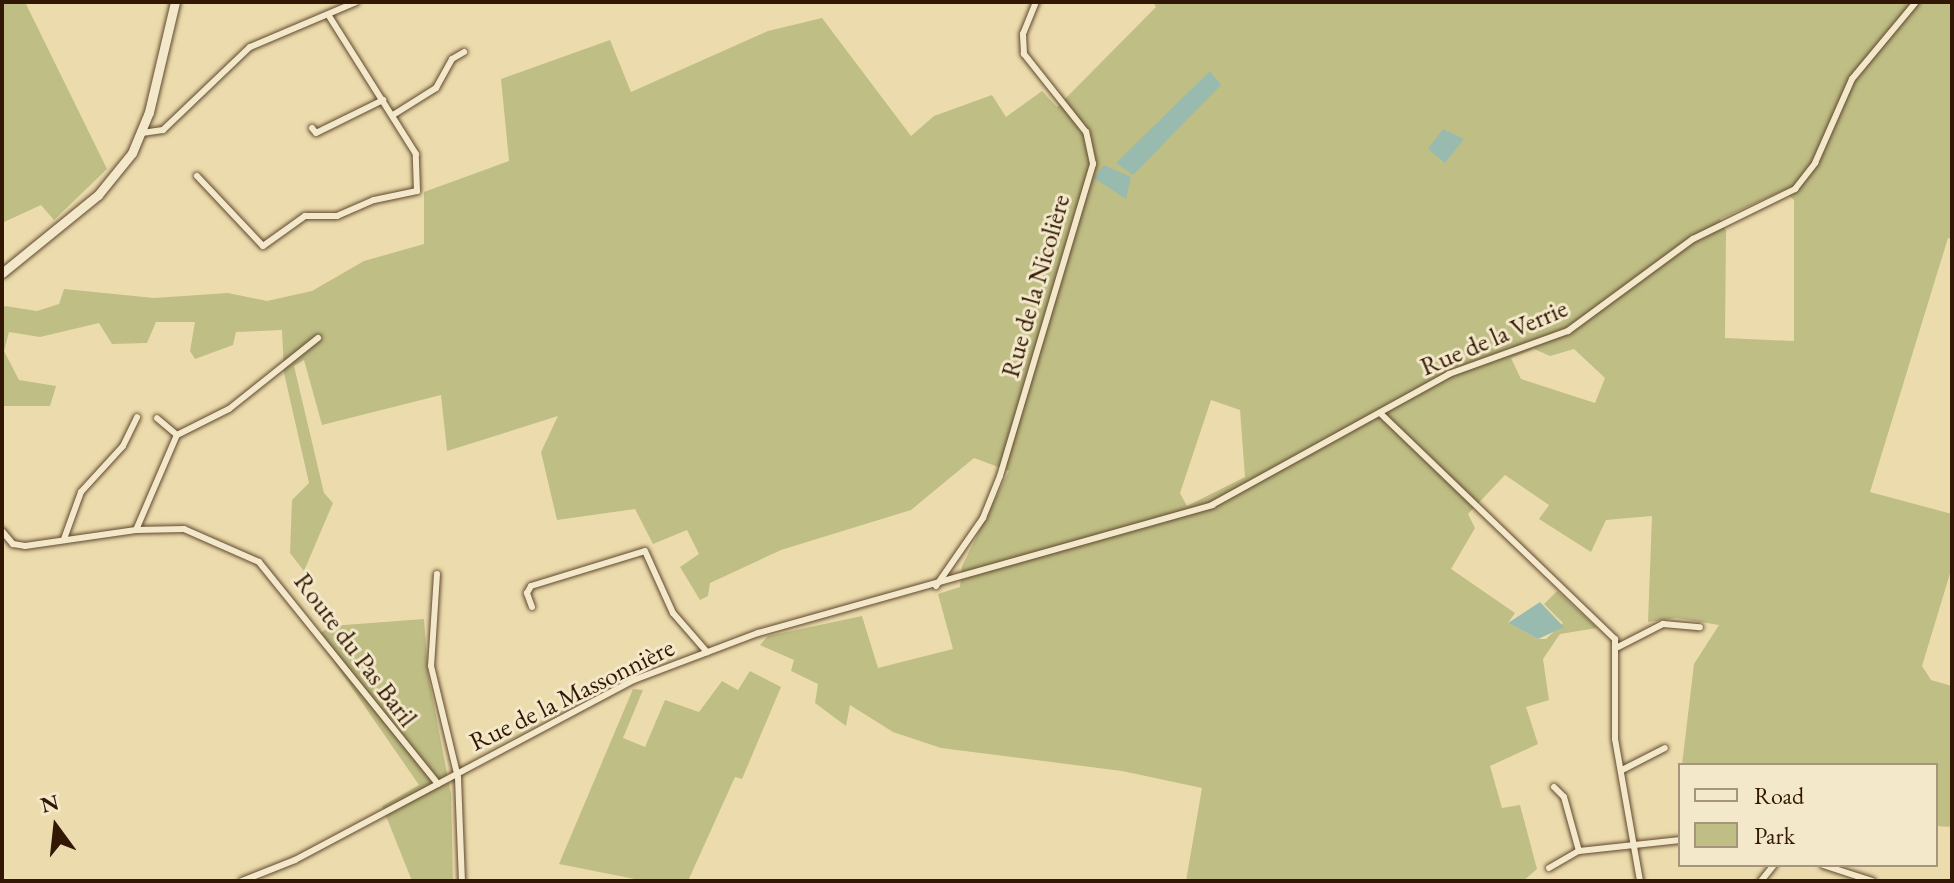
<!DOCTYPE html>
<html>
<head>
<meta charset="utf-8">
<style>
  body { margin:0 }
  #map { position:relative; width:1954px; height:883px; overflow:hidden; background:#ecdcad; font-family:"EB Garamond",serif }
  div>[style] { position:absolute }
  .green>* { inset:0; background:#bfbe85 }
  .water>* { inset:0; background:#99bbaf }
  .roads { filter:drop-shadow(0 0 2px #60482f) drop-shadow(0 0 2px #60482f) }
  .street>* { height:6px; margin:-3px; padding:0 3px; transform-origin:3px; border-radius:3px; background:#f3e8ca }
  .secondary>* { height:9px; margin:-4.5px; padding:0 4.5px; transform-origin:4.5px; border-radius:4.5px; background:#f3e8ca }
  span { translate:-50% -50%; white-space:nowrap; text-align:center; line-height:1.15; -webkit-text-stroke:6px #f3e8ca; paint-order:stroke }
  .street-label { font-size:26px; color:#321705 }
  .frame { position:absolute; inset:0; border:4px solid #321705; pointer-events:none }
  .legend { position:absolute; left:1678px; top:763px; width:260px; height:104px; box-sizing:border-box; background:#f3e8ca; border:2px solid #a6947b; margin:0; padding:10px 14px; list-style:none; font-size:24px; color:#321705 }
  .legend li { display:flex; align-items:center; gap:16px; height:40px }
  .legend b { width:40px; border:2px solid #a6947b }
  .north { position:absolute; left:16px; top:787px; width:80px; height:80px; -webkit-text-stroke:6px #f3e8ca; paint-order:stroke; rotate:345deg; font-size:22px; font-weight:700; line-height:32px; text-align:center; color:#321705 }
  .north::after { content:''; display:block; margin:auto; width:28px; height:36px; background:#321705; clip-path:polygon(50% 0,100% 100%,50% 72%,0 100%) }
</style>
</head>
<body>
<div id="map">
  <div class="green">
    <div style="clip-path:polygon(2px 2px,25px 2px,107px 169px,54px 220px,41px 205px,2px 223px)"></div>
    <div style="clip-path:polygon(evenodd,1153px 2px,1952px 2px,1952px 239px,1948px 238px,1870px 492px,1952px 514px,1952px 567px,1922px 666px,1931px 680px,1952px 686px,1952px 827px,1936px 826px,1936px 765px,1682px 765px,1694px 664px,1719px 625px,1676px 618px,1648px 622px,1652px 516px,1606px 520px,1591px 552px,1539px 519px,1549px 505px,1505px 475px,1468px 514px,1475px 528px,1451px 569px,1515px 613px,1508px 623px,1538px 639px,1546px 639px,1563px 623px,1544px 604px,1557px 591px,1597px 628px,1560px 634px,1543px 659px,1549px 700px,1526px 707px,1538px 744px,1490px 766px,1502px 808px,1520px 805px,1537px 869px,1523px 881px,1186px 881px,1202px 788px,1122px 771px,941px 748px,893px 732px,850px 705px,846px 726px,815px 703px,818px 684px,791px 671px,794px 660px,760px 645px,768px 636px,862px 616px,878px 668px,953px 649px,938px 594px,960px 587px,962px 566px,1009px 471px,974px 458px,911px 510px,781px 550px,710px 583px,708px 596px,700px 600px,680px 567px,699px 554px,687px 530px,653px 544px,635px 509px,557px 520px,541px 452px,558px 416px,447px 451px,441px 395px,322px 425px,304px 360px,294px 366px,324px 493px,333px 503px,304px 571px,290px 553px,292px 500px,309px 483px,284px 373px,282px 330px,236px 332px,233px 345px,195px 359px,190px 351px,195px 322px,156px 322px,147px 343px,112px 344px,99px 323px,40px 337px,9px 332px,4px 351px,19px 380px,56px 386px,50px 406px,2px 406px,2px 309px,5px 306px,37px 311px,59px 304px,64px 289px,154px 298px,228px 293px,267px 301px,312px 291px,364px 261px,424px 244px,424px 192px,509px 161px,501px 79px,610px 40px,631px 92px,768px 31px,822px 18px,911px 136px,934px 116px,992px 95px,1006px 117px,1042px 91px,1057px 107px,1156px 7px,1153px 2px,1784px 190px,1794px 200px,1794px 341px,1725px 338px,1726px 231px,1720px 219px,1784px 190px,1153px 2px,1534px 349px,1550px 356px,1574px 349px,1605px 378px,1595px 403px,1521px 379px,1511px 358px,1534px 349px,1153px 2px,1211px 400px,1240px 410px,1245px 477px,1187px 506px,1180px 493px,1211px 400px)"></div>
    <div style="clip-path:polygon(424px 619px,428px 674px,451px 794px,453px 881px,412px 881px,382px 806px,419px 785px,316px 636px,331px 626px)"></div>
    <div style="clip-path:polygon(750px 671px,781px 687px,742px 779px,735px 777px,688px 881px,645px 881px,559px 864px,633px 689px,643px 690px,623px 738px,645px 747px,665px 700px,699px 712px,722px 681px,738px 690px)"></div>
  </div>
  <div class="water">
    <div style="clip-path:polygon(1210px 71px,1221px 85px,1133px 175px,1116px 163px)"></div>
    <div style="clip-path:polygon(1443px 129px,1464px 139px,1445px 163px,1428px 149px)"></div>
    <div style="clip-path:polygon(1104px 165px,1131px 177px,1126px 199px,1094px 178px)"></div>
    <div style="clip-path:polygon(1540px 602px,1564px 627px,1538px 639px,1508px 623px)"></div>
  </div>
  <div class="roads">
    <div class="street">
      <div style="left:393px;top:115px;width:51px;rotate:-32.1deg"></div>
      <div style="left:436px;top:88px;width:33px;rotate:-61deg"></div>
      <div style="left:452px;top:59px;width:14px;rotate:-30deg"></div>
      <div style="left:312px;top:128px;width:6px;rotate:51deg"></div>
      <div style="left:316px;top:133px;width:75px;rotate:-26.2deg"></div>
      <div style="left:142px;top:133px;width:21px;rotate:-8deg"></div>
      <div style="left:163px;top:130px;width:120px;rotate:-43.7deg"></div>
      <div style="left:250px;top:47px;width:115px;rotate:-23deg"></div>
      <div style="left:197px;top:176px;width:96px;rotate:46.7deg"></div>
      <div style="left:263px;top:246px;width:52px;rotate:-35.5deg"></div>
      <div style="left:305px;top:216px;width:32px"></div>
      <div style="left:337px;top:216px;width:40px;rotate:-23.4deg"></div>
      <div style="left:374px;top:200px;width:44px;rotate:-11.8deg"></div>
      <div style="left:417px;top:191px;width:37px;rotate:-92deg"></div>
      <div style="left:416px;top:154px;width:163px;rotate:-122.2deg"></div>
      <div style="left:1380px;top:413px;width:326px;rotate:43.9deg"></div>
      <div style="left:1615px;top:639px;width:100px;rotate:90deg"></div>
      <div style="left:1615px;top:739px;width:144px;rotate:80deg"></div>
      <div style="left:177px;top:435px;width:58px;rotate:-26.6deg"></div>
      <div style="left:229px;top:409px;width:114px;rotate:-38.6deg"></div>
      <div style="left:136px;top:530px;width:103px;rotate:-66.7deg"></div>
      <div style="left:177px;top:435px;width:26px;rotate:-140deg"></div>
      <div style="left:2px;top:531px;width:17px;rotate:50deg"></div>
      <div style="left:13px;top:544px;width:12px;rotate:9deg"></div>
      <div style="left:25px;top:546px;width:112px;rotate:-8.2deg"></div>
      <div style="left:136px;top:530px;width:48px;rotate:-1.2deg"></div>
      <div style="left:184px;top:529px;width:82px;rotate:23.7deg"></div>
      <div style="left:259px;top:562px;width:285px;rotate:51.1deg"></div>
      <div style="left:64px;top:539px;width:50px;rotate:-70.1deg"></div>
      <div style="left:81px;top:492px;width:62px;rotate:-47.6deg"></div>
      <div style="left:123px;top:446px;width:32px;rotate:-64deg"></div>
      <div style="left:437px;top:574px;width:92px;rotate:93.7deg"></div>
      <div style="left:431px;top:666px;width:115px;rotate:76.4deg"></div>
      <div style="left:458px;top:778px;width:103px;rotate:87.8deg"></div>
      <div style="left:936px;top:586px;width:83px;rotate:-55.3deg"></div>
      <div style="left:983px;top:518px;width:45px;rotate:-68deg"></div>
      <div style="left:1000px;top:476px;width:326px;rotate:-73.4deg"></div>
      <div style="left:1093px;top:164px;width:33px;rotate:-102deg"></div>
      <div style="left:1086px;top:132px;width:100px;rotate:-128.5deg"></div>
      <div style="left:1024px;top:54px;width:20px;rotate:-93deg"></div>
      <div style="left:1023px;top:34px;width:35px;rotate:-68deg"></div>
      <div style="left:532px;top:607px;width:15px;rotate:-110deg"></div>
      <div style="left:527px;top:593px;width:8px;rotate:-60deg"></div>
      <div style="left:531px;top:586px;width:119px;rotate:-17.1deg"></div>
      <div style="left:645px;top:551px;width:68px;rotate:65.7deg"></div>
      <div style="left:673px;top:613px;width:52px;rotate:48.9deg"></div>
      <div style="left:1618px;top:647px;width:51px;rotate:-27.1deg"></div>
      <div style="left:1663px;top:624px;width:37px;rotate:5deg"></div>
      <div style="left:1622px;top:770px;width:48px;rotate:-27.1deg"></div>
      <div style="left:1554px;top:787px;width:14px;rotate:45deg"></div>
      <div style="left:1564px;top:797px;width:56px;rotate:74.5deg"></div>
      <div style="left:1823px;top:865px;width:52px;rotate:18.1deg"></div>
      <div style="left:1549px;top:868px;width:34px;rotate:-30deg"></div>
      <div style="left:1579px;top:851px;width:102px;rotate:-6.2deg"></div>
      <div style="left:242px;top:881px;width:57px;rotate:-21.6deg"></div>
      <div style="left:295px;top:860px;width:384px;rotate:-28deg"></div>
      <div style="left:634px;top:680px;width:133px;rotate:-20.8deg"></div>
      <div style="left:758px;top:633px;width:472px;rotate:-15.7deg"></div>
      <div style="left:1212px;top:505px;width:271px;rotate:-28.9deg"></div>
      <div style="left:1449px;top:374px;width:127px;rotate:-19.9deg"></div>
      <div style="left:1568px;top:331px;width:155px;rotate:-36.4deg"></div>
      <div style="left:1693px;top:239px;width:114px;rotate:-26.1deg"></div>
      <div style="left:1795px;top:189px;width:33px;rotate:-52deg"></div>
      <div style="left:1815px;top:163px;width:92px;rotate:-66.2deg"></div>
      <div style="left:1852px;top:79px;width:100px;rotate:-50.3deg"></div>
      <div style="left:1761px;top:881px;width:21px;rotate:-51deg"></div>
    </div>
    <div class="secondary">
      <div style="left:2px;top:273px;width:124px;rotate:-39.1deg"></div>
      <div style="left:98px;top:195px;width:54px;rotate:-51deg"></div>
      <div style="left:132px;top:153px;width:44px;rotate:-67.5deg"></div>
      <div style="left:149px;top:112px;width:113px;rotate:-76.7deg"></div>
    </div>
  </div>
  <div class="street-label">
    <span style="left:1036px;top:286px;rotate:-74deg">Rue de la Nicolière</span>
    <span style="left:1494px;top:338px;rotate:-23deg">Rue de la Verrie</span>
    <span style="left:355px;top:650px;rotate:53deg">Route du Pas Baril</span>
    <span style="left:572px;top:695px;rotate:-26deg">Rue de la Massonnière</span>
  </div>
  <div class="frame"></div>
  <ul class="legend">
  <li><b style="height:10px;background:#f3e8ca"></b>Road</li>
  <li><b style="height:22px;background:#bfbe85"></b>Park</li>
  </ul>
  <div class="north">N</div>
</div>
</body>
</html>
